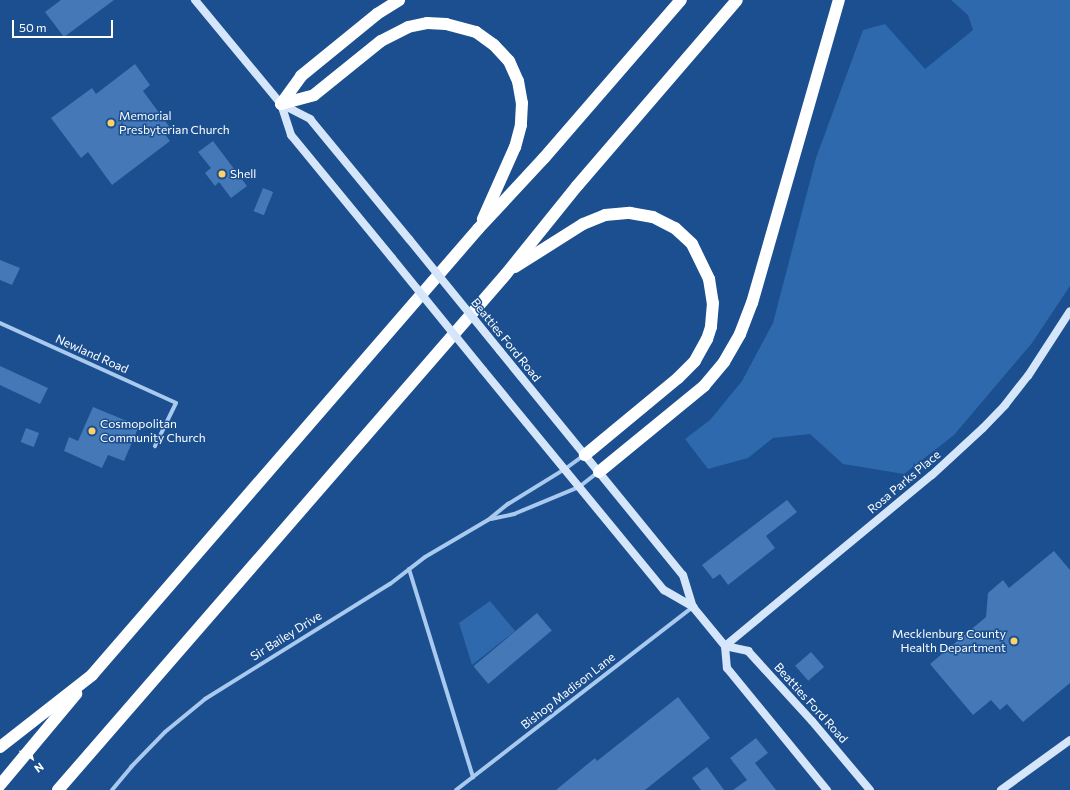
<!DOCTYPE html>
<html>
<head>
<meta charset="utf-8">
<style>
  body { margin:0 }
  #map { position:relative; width:1070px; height:790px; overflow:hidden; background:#1b4f8f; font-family:Commissioner,sans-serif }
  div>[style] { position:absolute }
  .green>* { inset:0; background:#2e69ad }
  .building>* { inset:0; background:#4478b7; transform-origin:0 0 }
  .street>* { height:4px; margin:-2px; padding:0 2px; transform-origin:2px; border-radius:2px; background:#a9c9ee }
  .secondary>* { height:8px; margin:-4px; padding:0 4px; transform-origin:4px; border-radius:4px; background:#d6e6fa }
  .highway>* { height:12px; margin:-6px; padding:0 6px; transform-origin:6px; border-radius:6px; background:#fff }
  .secondary-bridge>* { height:8px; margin:-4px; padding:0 4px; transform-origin:4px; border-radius:4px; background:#d6e6fa }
  .dots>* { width:11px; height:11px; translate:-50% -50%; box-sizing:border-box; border:2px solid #1b4f8f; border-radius:50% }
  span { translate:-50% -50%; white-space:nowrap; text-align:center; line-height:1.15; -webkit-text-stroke:3px #1b4f8f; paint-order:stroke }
  .poi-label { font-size:12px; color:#fff }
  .left { translate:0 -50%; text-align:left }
  .right { translate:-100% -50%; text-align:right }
  .street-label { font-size:12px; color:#fff }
  .north { position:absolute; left:12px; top:738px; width:40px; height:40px; -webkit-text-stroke:3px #1b4f8f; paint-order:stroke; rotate:144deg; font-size:11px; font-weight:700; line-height:16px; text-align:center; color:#fff }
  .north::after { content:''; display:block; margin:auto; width:14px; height:18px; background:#fff; clip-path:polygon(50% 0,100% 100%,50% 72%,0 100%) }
  .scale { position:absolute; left:12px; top:20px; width:101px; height:18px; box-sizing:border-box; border:2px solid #fff; border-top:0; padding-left:5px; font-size:12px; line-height:14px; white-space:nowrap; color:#fff; -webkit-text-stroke:3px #1b4f8f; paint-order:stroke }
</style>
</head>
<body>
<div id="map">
  <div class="green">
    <div style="clip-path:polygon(951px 0,1070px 0,1070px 286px,1032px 343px,954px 435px,904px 474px,843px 464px,810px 434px,773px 438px,748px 458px,708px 469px,685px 439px,710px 420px,742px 381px,773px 323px,816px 158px,863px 30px,885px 24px,925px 69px,973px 30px,968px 15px)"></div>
    <div style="clip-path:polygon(490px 601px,515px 631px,472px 665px,459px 623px)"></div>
  </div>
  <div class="building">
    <div style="clip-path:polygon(61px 0,114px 0,64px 37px,45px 12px)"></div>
    <div style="clip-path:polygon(135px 64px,150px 85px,143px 91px,171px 129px,164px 133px,170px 141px,112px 185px,88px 152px,81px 158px,51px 118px,92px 88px,96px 94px)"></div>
    <div style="clip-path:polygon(213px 141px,247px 186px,231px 198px,219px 182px,215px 186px,205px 173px,211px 168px,198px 152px)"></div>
    <div style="left:263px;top:188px;width:11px;height:25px;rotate:22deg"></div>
    <div style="clip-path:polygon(0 260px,20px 268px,12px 285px,0 280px)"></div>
    <div style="clip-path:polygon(0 366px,48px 388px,40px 404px,0 385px)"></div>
    <div style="clip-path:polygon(93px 407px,139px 426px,124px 461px,108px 455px,102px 468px,64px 451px,69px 437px,78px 441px)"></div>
    <div style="left:26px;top:428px;width:14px;height:15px;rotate:21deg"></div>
    <div style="clip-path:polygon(787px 500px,797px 512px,766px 536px,775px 548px,728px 585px,720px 574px,713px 579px,702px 565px)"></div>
    <div style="clip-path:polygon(1054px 551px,1070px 570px,1070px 683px,1023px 722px,1007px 704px,1000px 710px,991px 700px,973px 715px,930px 664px,986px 617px,988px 593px,1003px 580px,1009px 588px)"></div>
    <div style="left:537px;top:613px;width:23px;height:83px;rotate:50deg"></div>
    <div style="left:811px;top:652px;width:20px;height:21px;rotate:49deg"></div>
    <div style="clip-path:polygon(678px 697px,710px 738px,645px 790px,556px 790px,595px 758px,597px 761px)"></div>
    <div style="clip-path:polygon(756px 738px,768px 753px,755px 763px,776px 790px,733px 790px,747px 780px,730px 758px)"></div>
    <div style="clip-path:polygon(707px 767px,724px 790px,701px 790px,692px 778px)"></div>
  </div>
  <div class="street">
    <div style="left:0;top:323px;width:193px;rotate:24.4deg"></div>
    <div style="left:176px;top:403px;width:48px;rotate:116deg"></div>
    <div style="left:491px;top:519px;width:24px;rotate:-12deg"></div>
    <div style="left:514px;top:514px;width:70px;rotate:-22.6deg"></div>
    <div style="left:579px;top:487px;width:23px;rotate:-38deg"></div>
    <div style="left:409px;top:569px;width:218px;rotate:72.9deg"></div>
    <div style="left:112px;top:790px;width:30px;rotate:-50deg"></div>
    <div style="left:131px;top:767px;width:49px;rotate:-45.8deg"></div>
    <div style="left:165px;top:732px;width:52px;rotate:-39.5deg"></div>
    <div style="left:205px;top:699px;width:218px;rotate:-31.9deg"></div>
    <div style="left:390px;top:584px;width:44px;rotate:-37.6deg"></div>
    <div style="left:425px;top:557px;width:73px;rotate:-30.4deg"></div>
    <div style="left:488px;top:520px;width:26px;rotate:-39deg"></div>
    <div style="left:508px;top:504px;width:67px;rotate:-31.6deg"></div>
    <div style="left:565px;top:469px;width:24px;rotate:-36deg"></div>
    <div style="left:456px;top:790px;width:299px;rotate:-37.7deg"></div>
  </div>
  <div class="secondary">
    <div style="left:195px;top:0;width:135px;rotate:50.4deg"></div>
    <div style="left:281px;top:104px;width:33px;rotate:72deg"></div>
    <div style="left:291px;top:135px;width:159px;rotate:50.6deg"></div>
    <div style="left:281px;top:104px;width:33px;rotate:27deg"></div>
    <div style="left:310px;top:119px;width:156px;rotate:50.5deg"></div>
    <div style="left:500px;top:351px;width:289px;rotate:50.8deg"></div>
    <div style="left:683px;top:575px;width:34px;rotate:73deg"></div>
    <div style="left:483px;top:370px;width:285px;rotate:50.6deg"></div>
    <div style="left:664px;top:590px;width:34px;rotate:30deg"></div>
    <div style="left:693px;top:607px;width:50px;rotate:50.6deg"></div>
    <div style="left:725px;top:646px;width:22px;rotate:85deg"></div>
    <div style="left:727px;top:668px;width:158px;rotate:50.7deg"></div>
    <div style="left:725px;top:646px;width:268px;rotate:-39.6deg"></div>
    <div style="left:932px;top:475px;width:69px;rotate:-42.7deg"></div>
    <div style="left:983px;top:428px;width:32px;rotate:-46deg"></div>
    <div style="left:1005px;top:405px;width:37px;rotate:-52deg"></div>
    <div style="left:1028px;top:376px;width:77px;rotate:-57.1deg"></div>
    <div style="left:725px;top:646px;width:24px;rotate:12deg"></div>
    <div style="left:748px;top:651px;width:95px;rotate:47.6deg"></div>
    <div style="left:812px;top:721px;width:90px;rotate:50deg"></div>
    <div style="left:1001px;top:790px;width:85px;rotate:-35.9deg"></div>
  </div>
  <div class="highway">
    <div style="left:281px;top:104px;width:34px;rotate:-15deg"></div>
    <div style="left:314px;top:95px;width:86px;rotate:-38.9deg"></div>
    <div style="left:381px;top:41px;width:30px;rotate:-27deg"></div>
    <div style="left:408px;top:27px;width:19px;rotate:-12deg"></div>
    <div style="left:427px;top:23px;width:19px;rotate:3deg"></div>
    <div style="left:446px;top:24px;width:31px;rotate:15deg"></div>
    <div style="left:476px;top:32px;width:22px;rotate:36deg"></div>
    <div style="left:494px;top:45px;width:22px;rotate:47deg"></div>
    <div style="left:509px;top:61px;width:22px;rotate:66deg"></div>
    <div style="left:518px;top:81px;width:22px;rotate:80deg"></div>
    <div style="left:522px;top:103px;width:22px;rotate:93deg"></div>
    <div style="left:521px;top:125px;width:23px;rotate:105deg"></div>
    <div style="left:515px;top:147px;width:79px;rotate:114deg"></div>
    <div style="left:281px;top:104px;width:34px;rotate:-54deg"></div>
    <div style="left:301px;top:76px;width:98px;rotate:-39.2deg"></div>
    <div style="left:377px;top:14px;width:26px;rotate:-32deg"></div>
    <div style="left:515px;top:267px;width:80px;rotate:-32.3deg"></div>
    <div style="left:583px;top:224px;width:24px;rotate:-22deg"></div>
    <div style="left:605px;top:215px;width:25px;rotate:-5deg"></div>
    <div style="left:630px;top:213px;width:23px;rotate:10deg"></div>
    <div style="left:653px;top:217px;width:25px;rotate:27deg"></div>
    <div style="left:675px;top:228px;width:23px;rotate:43deg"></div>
    <div style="left:692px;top:244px;width:39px;rotate:64deg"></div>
    <div style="left:709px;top:279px;width:24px;rotate:81deg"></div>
    <div style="left:713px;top:303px;width:24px;rotate:95deg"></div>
    <div style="left:711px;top:327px;width:13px;rotate:108deg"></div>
    <div style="left:707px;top:339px;width:25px;rotate:119deg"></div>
    <div style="left:695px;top:361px;width:24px;rotate:135deg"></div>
    <div style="left:678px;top:378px;width:121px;rotate:140.4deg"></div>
    <div style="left:599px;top:472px;width:136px;rotate:-39.3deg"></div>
    <div style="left:704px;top:386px;width:31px;rotate:-50deg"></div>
    <div style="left:724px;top:362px;width:32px;rotate:-60deg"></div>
    <div style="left:740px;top:334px;width:33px;rotate:-69deg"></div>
    <div style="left:752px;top:303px;width:315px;rotate:-74deg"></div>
    <div style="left:0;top:747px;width:117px;rotate:-38deg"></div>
    <div style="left:92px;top:675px;width:590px;rotate:-49.12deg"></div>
    <div style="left:478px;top:229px;width:97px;rotate:-47.1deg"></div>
    <div style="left:544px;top:158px;width:209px;rotate:-49.1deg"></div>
    <div style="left:0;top:785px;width:119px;rotate:-50.1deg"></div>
    <div style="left:58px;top:790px;width:683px;rotate:-49.03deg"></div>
    <div style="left:506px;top:274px;width:113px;rotate:-51.1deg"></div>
    <div style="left:577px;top:186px;width:245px;rotate:-49.3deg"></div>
  </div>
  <div class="secondary-bridge">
    <div style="left:409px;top:239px;width:144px;rotate:50.9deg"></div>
    <div style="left:392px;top:258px;width:144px;rotate:50.9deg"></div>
  </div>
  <div class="dots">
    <div style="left:111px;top:123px;background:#ffd166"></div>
    <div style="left:222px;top:174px;background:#ffd166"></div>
    <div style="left:92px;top:431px;background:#ffd166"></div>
    <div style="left:1014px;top:641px;background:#ffd166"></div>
  </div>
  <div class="poi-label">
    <span class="left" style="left:119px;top:123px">Memorial<br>Presbyterian Church</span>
    <span class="left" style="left:230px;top:174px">Shell</span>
    <span class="left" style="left:100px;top:431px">Cosmopolitan<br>Community Church</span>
    <span class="right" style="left:1006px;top:641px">Mecklenburg County<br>Health Department</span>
  </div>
  <div class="street-label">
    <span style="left:506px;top:340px;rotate:51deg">Beatties Ford Road</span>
    <span style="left:92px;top:354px;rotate:24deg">Newland Road</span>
    <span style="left:904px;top:482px;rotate:-40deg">Rosa Parks Place</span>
    <span style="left:286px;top:636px;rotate:-32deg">Sir Bailey Drive</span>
    <span style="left:568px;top:691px;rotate:-38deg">Bishop Madison Lane</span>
    <span style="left:811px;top:703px;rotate:48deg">Beatties Ford Road</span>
  </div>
  <div class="north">N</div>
  <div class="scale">50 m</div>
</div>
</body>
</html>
